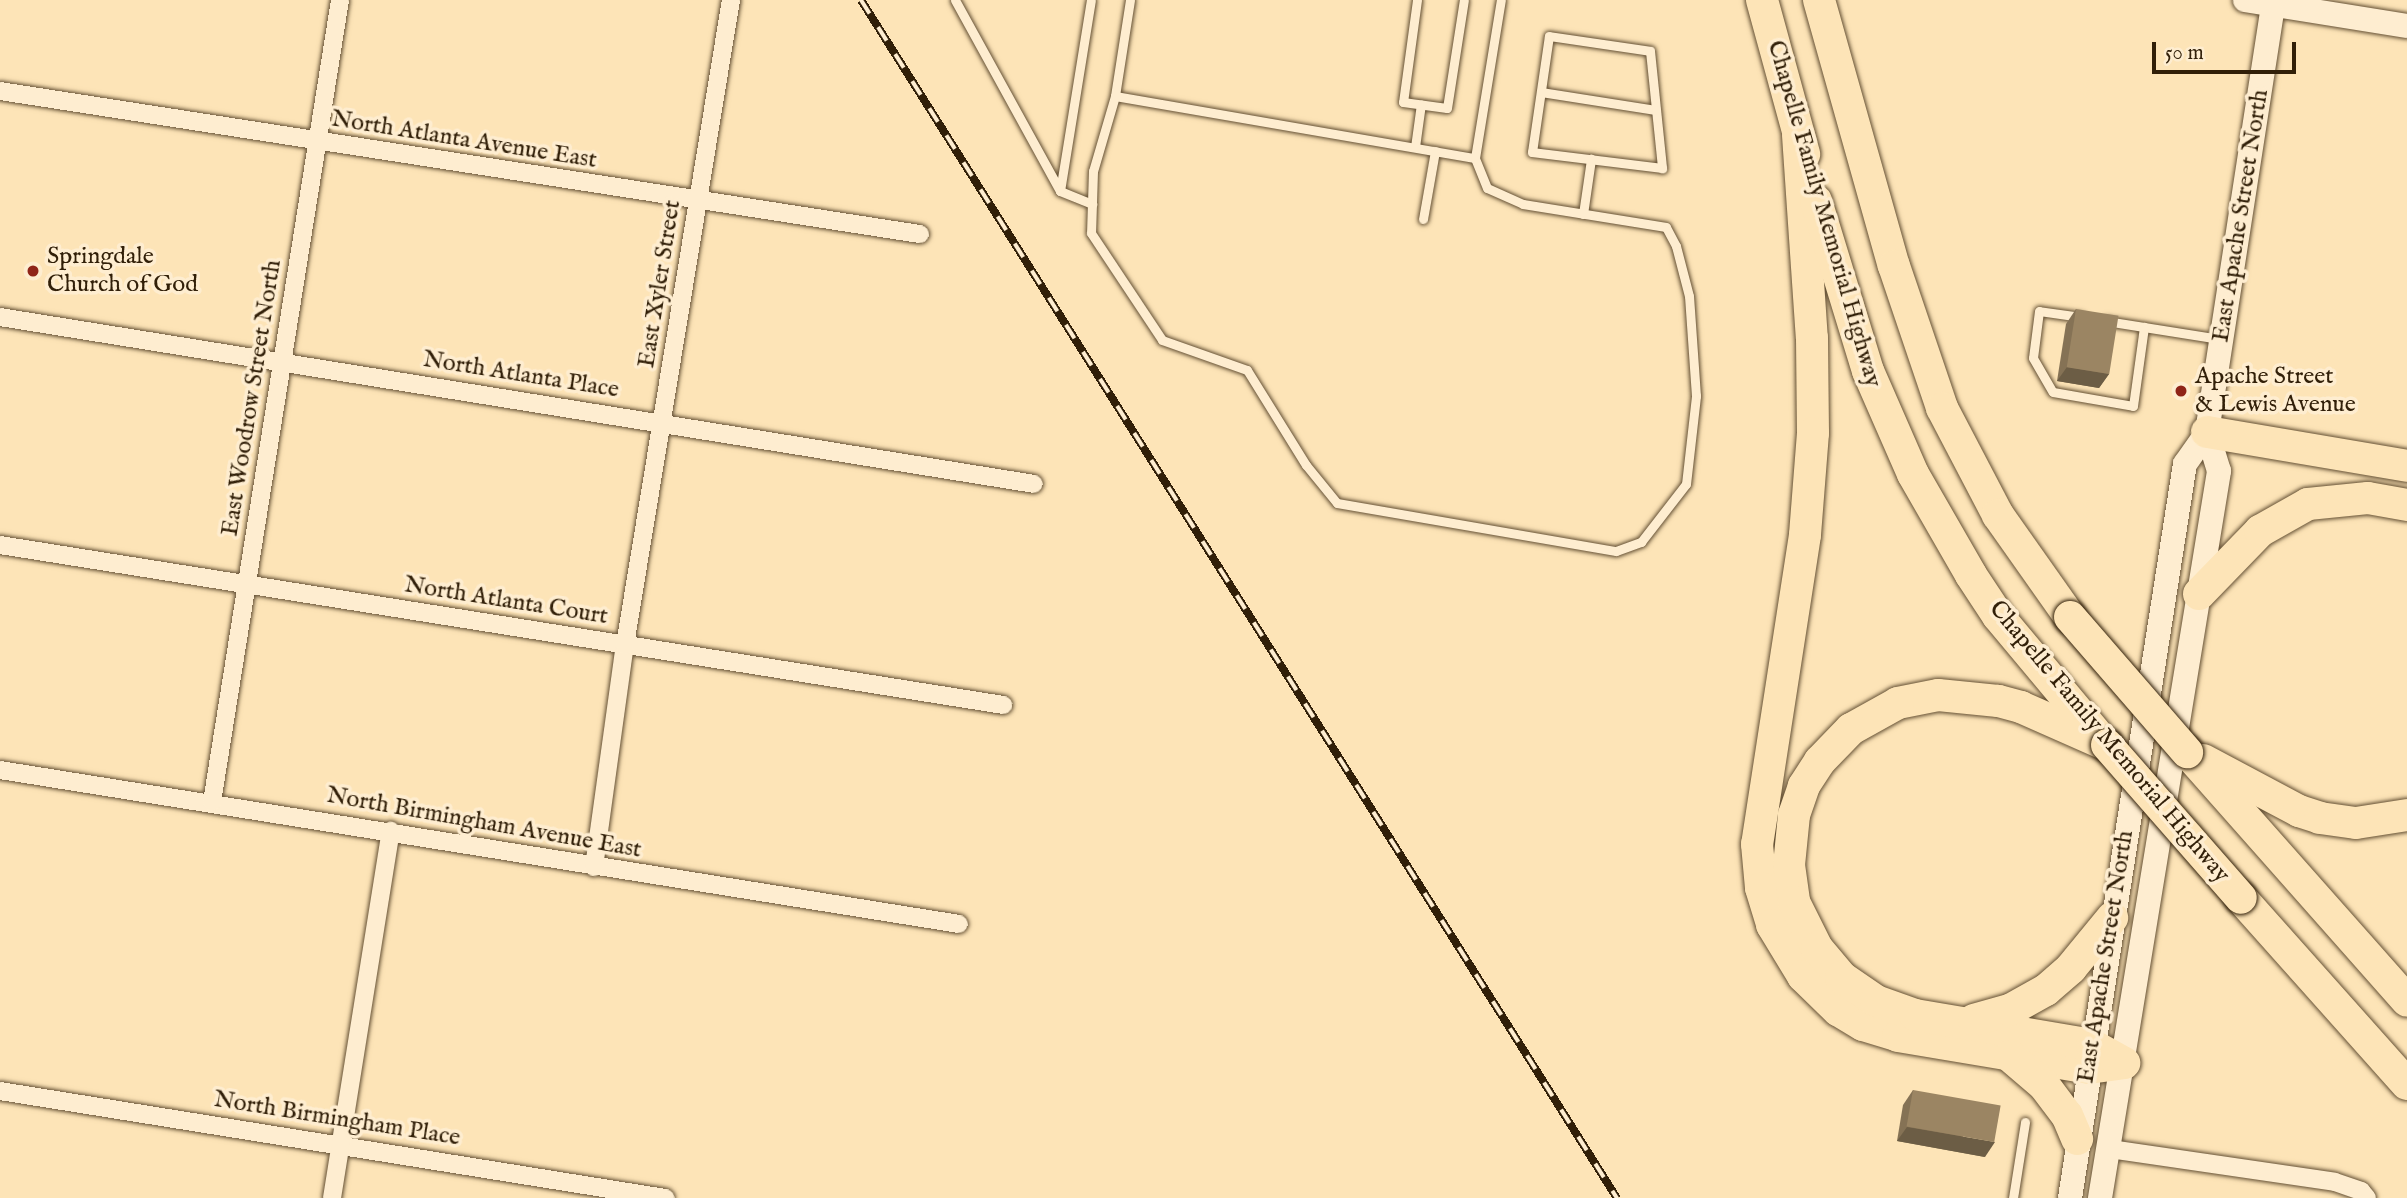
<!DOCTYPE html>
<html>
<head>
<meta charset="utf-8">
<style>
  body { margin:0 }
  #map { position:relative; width:2407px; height:1198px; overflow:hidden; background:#fde4b7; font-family:"IM FELL English",serif }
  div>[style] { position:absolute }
  .roads { filter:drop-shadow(0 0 2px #645034) drop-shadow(0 0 2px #645034) }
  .service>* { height:9px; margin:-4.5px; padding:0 4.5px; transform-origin:4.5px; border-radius:4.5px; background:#feedd0 }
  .minor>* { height:18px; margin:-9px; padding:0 9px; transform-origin:9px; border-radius:9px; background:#feedd0 }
  .secondary>* { height:24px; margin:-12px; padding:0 12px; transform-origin:12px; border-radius:12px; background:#feedd0 }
  .motorway>* { height:32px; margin:-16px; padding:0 16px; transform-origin:16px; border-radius:16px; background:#fde4b7 }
  .rail>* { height:8px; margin-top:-4px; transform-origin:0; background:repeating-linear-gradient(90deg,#feedd0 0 16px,#311f08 0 32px); box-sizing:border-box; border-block:2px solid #311f08 }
  .bridges { filter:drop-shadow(0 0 2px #311f08) drop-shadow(0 0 2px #311f08) }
  .motorway-bridge>* { height:32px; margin:-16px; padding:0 16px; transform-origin:16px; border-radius:16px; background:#fde4b7 }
  .wall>* { inset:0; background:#857255 }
  .shaded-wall>* { inset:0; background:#6c5d45 }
  .building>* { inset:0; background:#9b8563; transform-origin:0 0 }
  .dots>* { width:19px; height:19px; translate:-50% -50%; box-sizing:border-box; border:4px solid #feedd0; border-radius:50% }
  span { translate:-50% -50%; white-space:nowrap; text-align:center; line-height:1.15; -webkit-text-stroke:7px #feedd0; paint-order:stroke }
  .street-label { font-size:24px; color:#311f08 }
  .poi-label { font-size:24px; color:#311f08 }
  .left { translate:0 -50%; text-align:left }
  .scale { position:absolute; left:2152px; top:42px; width:144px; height:32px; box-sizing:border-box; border:4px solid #311f08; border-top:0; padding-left:9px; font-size:21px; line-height:24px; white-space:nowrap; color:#311f08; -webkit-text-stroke:5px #feedd0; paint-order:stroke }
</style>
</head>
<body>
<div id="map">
  <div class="roads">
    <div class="service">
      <div style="left:955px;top:0;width:218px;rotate:61.2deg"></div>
      <div style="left:1060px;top:191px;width:35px;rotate:22deg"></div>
      <div style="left:1130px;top:0;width:97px;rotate:98.9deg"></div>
      <div style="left:1115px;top:96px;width:78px;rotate:106.3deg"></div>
      <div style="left:1093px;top:171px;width:62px;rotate:91.8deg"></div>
      <div style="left:1091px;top:233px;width:128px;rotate:56.4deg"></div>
      <div style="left:1162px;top:340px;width:90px;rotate:19.4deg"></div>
      <div style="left:1247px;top:370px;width:112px;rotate:58.2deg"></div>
      <div style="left:1306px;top:465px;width:49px;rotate:50.8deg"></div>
      <div style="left:1337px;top:503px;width:283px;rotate:9.8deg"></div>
      <div style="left:1616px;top:551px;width:27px;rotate:-20deg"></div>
      <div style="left:1641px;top:542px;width:73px;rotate:-52.2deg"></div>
      <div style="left:1686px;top:484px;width:89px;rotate:-83.5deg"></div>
      <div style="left:1696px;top:396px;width:100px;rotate:-94deg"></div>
      <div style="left:1689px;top:296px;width:52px;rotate:-104.6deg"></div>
      <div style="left:1676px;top:246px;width:21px;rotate:-118deg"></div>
      <div style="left:1666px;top:227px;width:145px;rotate:-170.9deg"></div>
      <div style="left:1523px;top:204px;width:39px;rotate:-156deg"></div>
      <div style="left:1487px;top:188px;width:32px;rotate:-112deg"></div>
      <div style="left:1475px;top:158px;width:160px;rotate:-80.7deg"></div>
      <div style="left:1417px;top:0;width:103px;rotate:97.8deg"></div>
      <div style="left:1403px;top:102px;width:44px;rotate:7.8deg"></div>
      <div style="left:1447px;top:108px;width:109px;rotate:-81.1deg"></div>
      <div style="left:1549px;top:36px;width:102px;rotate:8.4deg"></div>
      <div style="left:1650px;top:51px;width:118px;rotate:84.1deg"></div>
      <div style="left:1662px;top:168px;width:131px;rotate:-173deg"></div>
      <div style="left:1532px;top:152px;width:117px;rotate:-81.7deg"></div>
      <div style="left:1541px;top:92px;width:116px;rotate:8.9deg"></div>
      <div style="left:1115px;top:96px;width:365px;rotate:9.8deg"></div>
      <div style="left:1415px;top:147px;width:43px;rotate:-82.1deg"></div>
      <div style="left:1060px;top:191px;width:193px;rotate:-80.8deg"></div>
      <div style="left:1583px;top:214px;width:56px;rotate:-81.7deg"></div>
      <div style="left:1423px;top:219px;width:69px;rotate:-80deg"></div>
      <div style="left:2081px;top:317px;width:42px;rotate:-171.9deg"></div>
      <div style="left:2039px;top:311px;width:47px;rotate:97.3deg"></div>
      <div style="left:2033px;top:358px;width:39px;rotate:60deg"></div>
      <div style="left:2053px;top:392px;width:81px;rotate:9.9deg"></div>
      <div style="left:2133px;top:406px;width:80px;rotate:-82.1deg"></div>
      <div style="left:2106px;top:321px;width:115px;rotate:9deg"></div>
      <div style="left:2013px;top:1198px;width:77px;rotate:-81deg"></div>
    </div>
    <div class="minor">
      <div style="left:0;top:91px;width:931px;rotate:8.84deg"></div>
      <div style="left:0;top:317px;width:1047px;rotate:9.17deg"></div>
      <div style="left:0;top:545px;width:1016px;rotate:9.06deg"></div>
      <div style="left:0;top:770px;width:971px;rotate:9.12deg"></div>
      <div style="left:212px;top:802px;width:812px;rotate:-80.93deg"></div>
      <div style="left:594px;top:867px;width:224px;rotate:-82.1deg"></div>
      <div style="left:625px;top:645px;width:654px;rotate:-80.67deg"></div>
      <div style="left:0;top:1091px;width:674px;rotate:9.14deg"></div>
      <div style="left:2110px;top:1149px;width:227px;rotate:8.3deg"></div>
      <div style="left:2335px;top:1182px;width:28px;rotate:19deg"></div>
      <div style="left:2361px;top:1191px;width:9px;rotate:49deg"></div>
      <div style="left:332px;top:1198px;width:372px;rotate:-80.9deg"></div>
    </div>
    <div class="secondary">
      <div style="left:2245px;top:0;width:164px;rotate:9.1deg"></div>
      <div style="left:2070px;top:1198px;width:743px;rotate:-81.1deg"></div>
      <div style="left:2185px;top:464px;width:39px;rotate:-55deg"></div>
      <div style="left:2207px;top:432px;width:437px;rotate:-81.2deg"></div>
      <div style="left:2100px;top:1198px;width:737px;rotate:-80.7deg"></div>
      <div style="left:2219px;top:471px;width:41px;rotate:-107.1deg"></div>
    </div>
    <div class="motorway">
      <div style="left:1762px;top:0;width:160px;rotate:74.7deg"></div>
      <div style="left:1819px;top:0;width:276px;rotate:74.3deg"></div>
      <div style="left:1894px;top:266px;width:150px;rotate:71.3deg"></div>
      <div style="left:1942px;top:408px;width:121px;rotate:62.4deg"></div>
      <div style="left:1998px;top:515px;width:125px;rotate:54.8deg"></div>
      <div style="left:1798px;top:135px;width:203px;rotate:86.1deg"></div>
      <div style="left:1812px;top:338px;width:95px;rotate:89.4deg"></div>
      <div style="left:1813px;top:433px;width:102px;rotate:94.5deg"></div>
      <div style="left:1805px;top:535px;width:313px;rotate:98.8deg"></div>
      <div style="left:1757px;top:844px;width:44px;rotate:84.8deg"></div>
      <div style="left:1761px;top:888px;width:39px;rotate:73deg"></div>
      <div style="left:1772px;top:925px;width:60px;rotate:58.7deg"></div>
      <div style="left:1803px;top:976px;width:49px;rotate:44.2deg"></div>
      <div style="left:1838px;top:1010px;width:29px;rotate:31deg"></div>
      <div style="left:1863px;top:1025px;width:37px;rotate:17deg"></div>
      <div style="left:1898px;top:1036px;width:194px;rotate:9.5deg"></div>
      <div style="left:2089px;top:1068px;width:35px;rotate:-8deg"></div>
      <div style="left:1816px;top:201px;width:178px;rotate:73deg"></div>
      <div style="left:1868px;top:371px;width:112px;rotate:66.4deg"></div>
      <div style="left:1913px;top:474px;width:116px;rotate:60.1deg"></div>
      <div style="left:1971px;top:575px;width:49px;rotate:56.6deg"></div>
      <div style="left:1998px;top:616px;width:158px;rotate:50.1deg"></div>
      <div style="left:2207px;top:432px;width:203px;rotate:9.6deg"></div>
      <div style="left:2199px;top:594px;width:88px;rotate:-45.9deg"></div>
      <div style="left:2260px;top:531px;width:55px;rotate:-29.4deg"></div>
      <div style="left:2308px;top:504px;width:60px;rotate:-5.7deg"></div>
      <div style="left:2368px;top:498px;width:40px;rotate:10deg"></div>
      <div style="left:2107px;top:745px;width:94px;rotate:-156.2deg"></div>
      <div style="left:2021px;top:707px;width:24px;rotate:-165deg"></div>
      <div style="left:1998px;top:701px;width:60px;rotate:-174.3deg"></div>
      <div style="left:1938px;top:695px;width:41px;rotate:168.7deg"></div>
      <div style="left:1898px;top:703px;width:54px;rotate:151deg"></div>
      <div style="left:1851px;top:729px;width:45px;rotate:134.1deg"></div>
      <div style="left:1820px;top:761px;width:30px;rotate:123deg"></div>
      <div style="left:1804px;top:786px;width:31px;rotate:109deg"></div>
      <div style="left:1794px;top:815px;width:50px;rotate:95.7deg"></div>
      <div style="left:1789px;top:865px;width:37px;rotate:82deg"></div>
      <div style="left:1794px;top:902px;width:51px;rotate:63.4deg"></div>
      <div style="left:1817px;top:948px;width:38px;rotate:50deg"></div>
      <div style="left:1841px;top:977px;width:42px;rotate:34.4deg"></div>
      <div style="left:1876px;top:1001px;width:41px;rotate:19.7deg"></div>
      <div style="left:1915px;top:1015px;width:180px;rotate:9.6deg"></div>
      <div style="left:2092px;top:1045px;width:37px;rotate:29deg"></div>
      <div style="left:2187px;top:752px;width:332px;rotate:48.5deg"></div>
      <div style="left:2203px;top:760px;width:109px;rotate:28deg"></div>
      <div style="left:2299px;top:811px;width:22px;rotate:18deg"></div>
      <div style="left:2320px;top:818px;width:36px;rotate:8deg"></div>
      <div style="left:2356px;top:823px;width:52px;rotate:-8.9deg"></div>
      <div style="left:2241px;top:898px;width:249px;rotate:48.3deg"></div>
      <div style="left:1974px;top:1020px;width:37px;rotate:-16deg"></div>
      <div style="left:2010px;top:1010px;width:41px;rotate:-29.1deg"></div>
      <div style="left:2046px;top:990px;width:33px;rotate:-41deg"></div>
      <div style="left:2071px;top:968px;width:65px;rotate:-50.6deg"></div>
      <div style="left:2010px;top:1056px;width:45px;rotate:40.5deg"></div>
      <div style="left:2044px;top:1085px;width:38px;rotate:53deg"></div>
      <div style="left:2067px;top:1115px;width:26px;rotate:67deg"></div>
    </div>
  </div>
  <div class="rail">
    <div style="left:861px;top:0;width:1417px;rotate:57.75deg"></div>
  </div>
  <div class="bridges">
    <div class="motorway-bridge">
      <div style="left:2070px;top:617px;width:179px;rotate:49.1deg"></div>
      <div style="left:2107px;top:745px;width:203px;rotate:48.8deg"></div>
    </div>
  </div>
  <div class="wall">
    <div style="clip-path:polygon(2076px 309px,2109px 374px,2099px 388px,2057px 381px,2066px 324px)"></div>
    <div style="clip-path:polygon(1913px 1090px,1985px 1157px,1897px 1141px,1903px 1105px)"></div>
  </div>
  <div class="shaded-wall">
    <div style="clip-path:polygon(2067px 367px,2109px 374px,2099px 388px,2057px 381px)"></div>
    <div style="clip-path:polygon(1907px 1127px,1995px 1142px,1985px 1157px,1897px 1141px)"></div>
  </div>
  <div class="building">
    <div style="left:2076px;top:309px;width:43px;height:59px;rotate:9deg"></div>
    <div style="left:1913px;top:1090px;width:89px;height:37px;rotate:10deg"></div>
  </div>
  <div class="dots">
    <div style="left:33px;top:271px;background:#8f2418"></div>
    <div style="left:2181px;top:391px;background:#8f2418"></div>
  </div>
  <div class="street-label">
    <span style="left:464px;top:140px;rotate:9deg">North Atlanta Avenue East</span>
    <span style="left:1824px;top:214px;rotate:74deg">Chapelle Family Memorial Highway</span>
    <span style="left:2241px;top:216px;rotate:-81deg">East Apache Street North</span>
    <span style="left:660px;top:284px;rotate:-81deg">East Xyler Street</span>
    <span style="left:521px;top:375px;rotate:9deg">North Atlanta Place</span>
    <span style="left:252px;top:398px;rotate:-81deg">East Woodrow Street North</span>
    <span style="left:506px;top:601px;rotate:9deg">North Atlanta Court</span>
    <span style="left:2109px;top:742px;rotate:50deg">Chapelle Family Memorial Highway</span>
    <span style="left:484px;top:823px;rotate:10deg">North Birmingham Avenue East</span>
    <span style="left:2106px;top:957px;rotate:-81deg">East Apache Street North</span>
    <span style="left:337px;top:1119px;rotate:9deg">North Birmingham Place</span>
  </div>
  <div class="poi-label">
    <span class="left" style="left:47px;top:271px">Springdale<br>Church of God</span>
    <span class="left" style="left:2195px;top:391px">Apache Street<br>&amp; Lewis Avenue</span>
  </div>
  <div class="scale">50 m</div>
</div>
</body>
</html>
